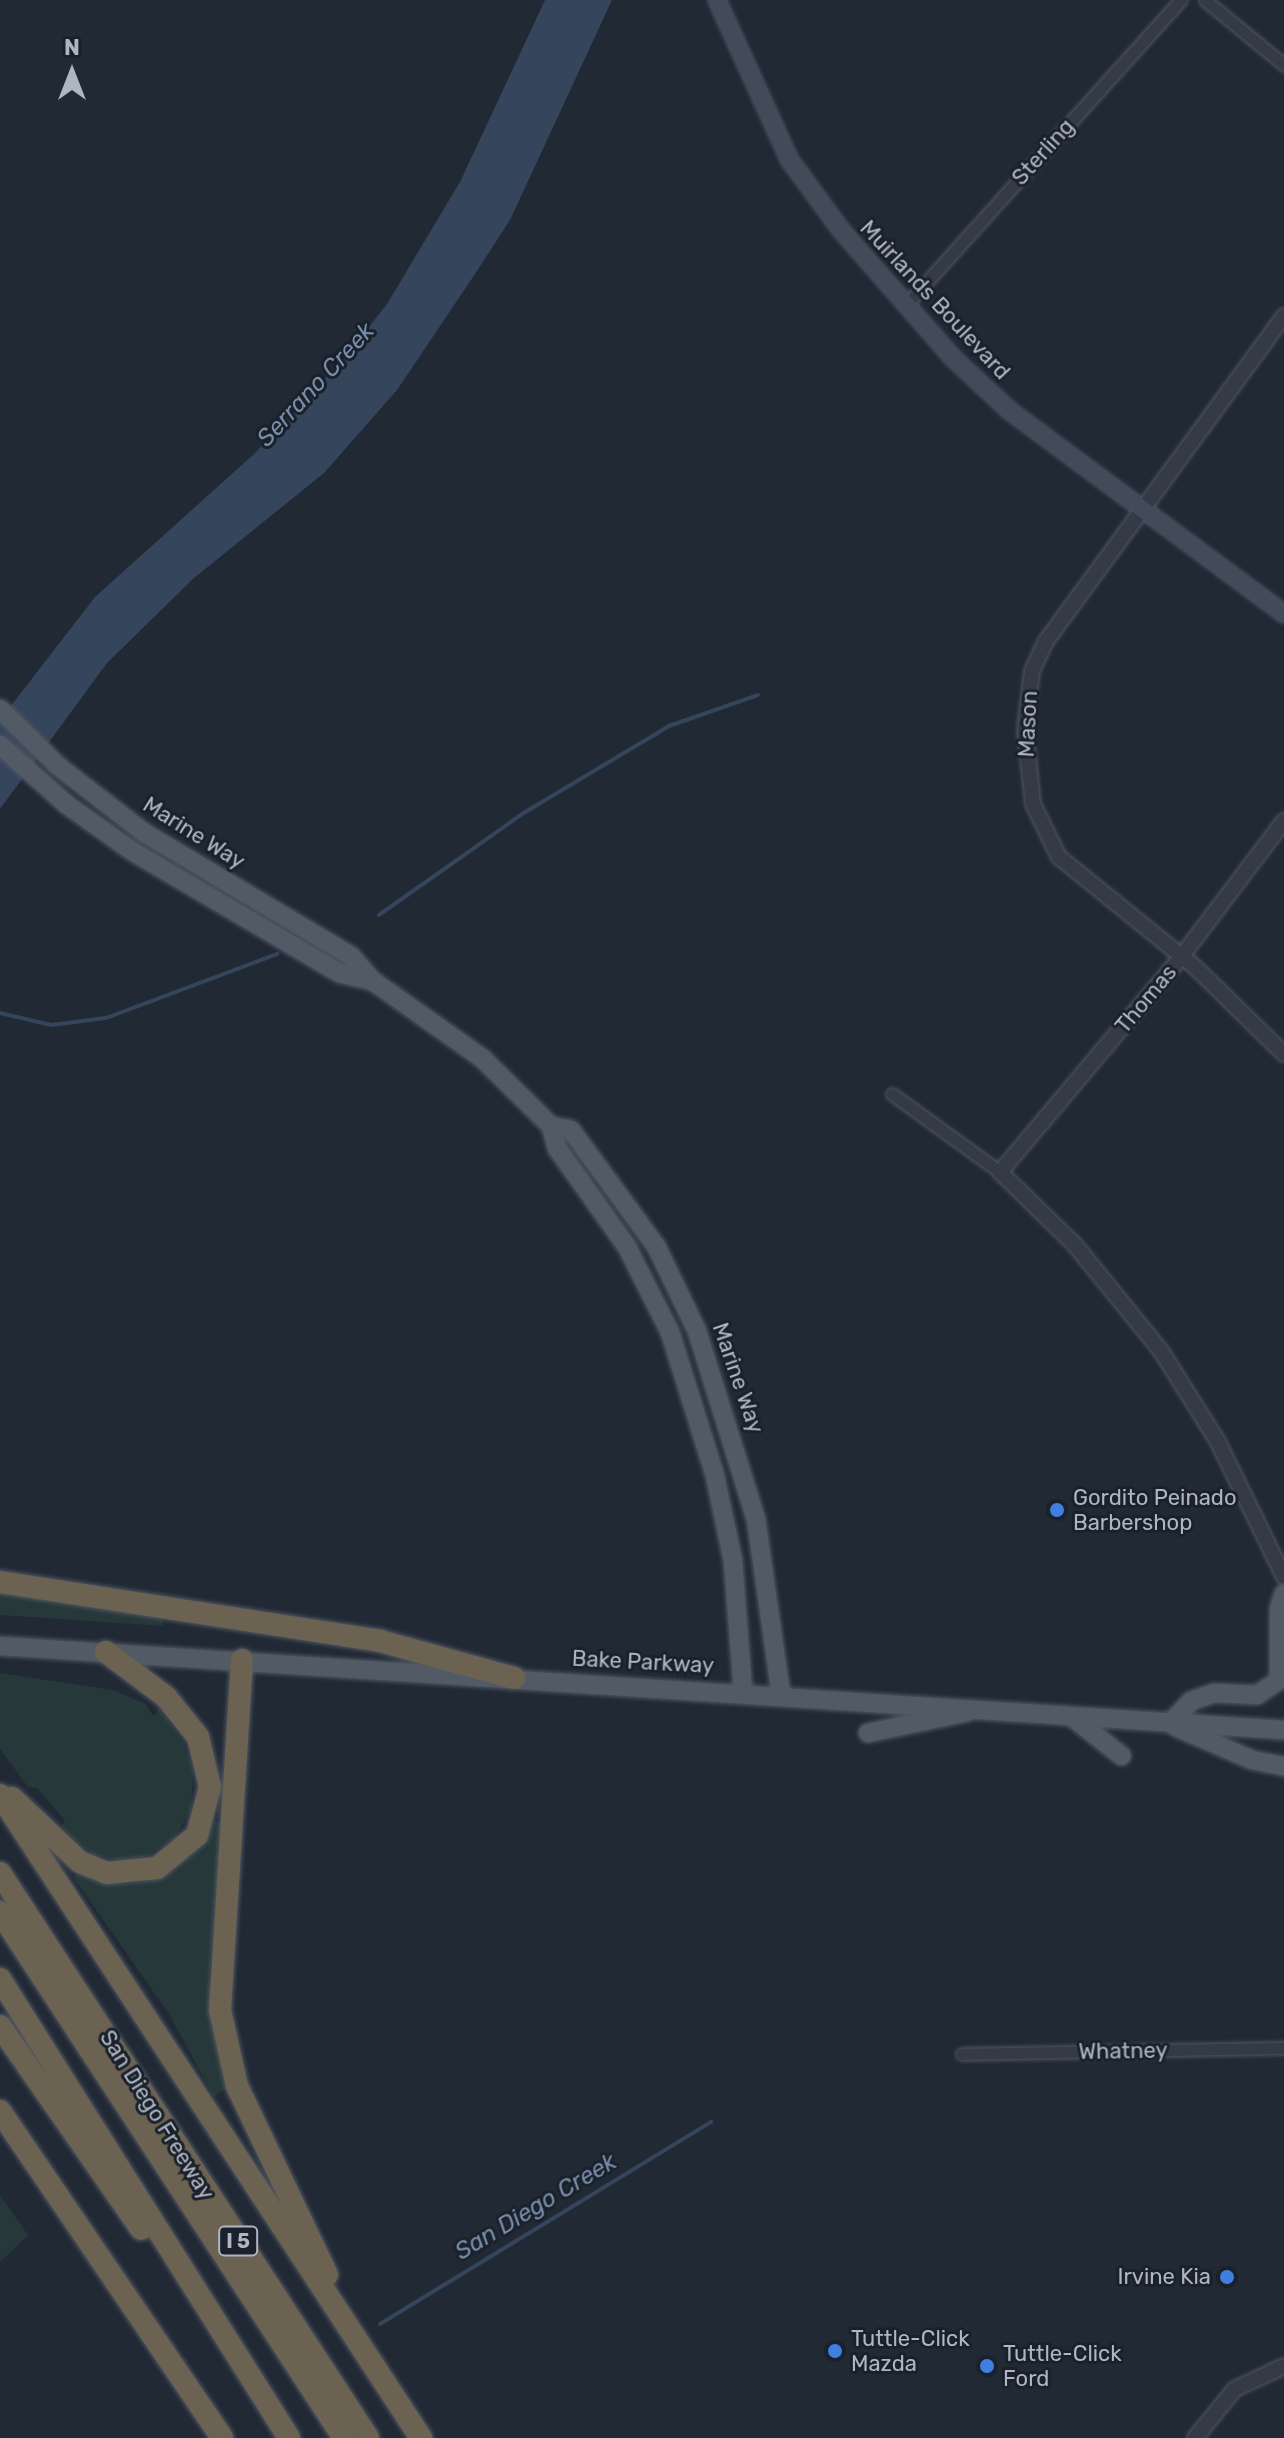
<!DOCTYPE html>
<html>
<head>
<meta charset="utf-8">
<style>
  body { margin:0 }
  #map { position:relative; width:1284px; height:2438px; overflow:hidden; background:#212935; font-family:Rubik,sans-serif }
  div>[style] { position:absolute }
  .green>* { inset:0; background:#263839 }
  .water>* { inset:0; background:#35455c }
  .stream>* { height:4px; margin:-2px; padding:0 2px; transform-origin:2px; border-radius:2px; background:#35455c }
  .roads { filter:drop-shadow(0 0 2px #4e5661) drop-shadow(0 0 2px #4e5661) }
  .minor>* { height:11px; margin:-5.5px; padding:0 5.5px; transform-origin:5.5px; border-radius:5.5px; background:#343b46 }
  .tertiary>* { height:14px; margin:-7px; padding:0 7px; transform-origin:7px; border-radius:7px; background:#343b46 }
  .secondary>* { height:16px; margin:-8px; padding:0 8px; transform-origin:8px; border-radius:8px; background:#424b59 }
  .primary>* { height:18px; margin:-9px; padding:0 9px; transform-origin:9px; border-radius:9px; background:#525a66 }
  .motorway>* { height:22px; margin:-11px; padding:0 11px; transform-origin:11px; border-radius:11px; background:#6c6251 }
  .dots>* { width:22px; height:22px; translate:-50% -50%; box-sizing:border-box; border:4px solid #1a212b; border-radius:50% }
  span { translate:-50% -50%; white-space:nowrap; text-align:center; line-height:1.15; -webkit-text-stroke:6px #1a212b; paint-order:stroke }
  .shield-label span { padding:2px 6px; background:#1a212b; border:2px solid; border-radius:6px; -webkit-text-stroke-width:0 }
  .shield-label { font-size:20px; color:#aeb6c3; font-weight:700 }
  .street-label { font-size:22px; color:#aeb6c3 }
  .poi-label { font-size:22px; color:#aeb6c3 }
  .left { translate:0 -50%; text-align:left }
  .right { translate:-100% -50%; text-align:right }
  .water-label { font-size:24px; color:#788daa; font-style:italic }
  .north { position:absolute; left:32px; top:32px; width:80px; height:80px; -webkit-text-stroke:6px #1a212b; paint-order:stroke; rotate:0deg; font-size:22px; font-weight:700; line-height:32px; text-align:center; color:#aeb6c3 }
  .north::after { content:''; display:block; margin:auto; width:28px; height:36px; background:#aeb6c3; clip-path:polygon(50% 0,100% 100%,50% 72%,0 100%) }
</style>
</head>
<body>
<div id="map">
  <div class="green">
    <div style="clip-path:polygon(0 1590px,163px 1616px,163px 1626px,0 1615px)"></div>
    <div style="clip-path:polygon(0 1673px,113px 1690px,146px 1704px,153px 1716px,159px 1709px,183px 1742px,193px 1771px,191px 1809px,175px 1838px,147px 1856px,124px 1861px,95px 1855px,72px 1838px,62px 1826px,65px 1820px,37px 1788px,28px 1787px,0 1749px)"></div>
    <div style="clip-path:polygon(211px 1821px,222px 1822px,209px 1977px,212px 2023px,227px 2088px,214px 2097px,169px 2014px,73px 1877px,78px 1873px,108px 1884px,130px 1884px,156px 1879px,196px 1850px)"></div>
    <div style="clip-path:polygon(0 2195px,28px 2235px,0 2262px)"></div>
  </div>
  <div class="water">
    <div style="clip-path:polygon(545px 0,612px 0,510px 220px,475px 274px,397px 390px,324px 473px,194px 578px,107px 663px,0 809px,0 720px,95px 597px,254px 454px,347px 355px,387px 304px,460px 182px)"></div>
  </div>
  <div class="stream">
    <div style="left:379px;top:915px;width:175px;rotate:-35.2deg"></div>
    <div style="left:522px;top:814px;width:171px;rotate:-30.9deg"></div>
    <div style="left:669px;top:726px;width:94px;rotate:-19.2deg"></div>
    <div style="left:0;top:1013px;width:52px;rotate:13.2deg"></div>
    <div style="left:51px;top:1025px;width:55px;rotate:-7.3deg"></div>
    <div style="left:106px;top:1018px;width:183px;rotate:-20.5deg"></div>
    <div style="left:380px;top:2324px;width:388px;rotate:-31.4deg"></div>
  </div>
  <div class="roads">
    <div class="minor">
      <div style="left:1205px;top:0;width:102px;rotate:39.4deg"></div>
      <div style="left:905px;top:306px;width:412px;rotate:-48deg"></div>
      <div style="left:892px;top:1094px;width:133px;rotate:35.8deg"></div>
      <div style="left:962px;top:2054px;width:322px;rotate:-1.1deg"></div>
    </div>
    <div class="tertiary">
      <div style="left:1284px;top:316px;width:403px;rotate:126.2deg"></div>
      <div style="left:1046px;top:641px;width:33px;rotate:115deg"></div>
      <div style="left:1032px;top:671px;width:59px;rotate:96.8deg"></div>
      <div style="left:1025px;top:730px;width:74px;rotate:83.8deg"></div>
      <div style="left:1033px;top:804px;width:59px;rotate:63.9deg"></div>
      <div style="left:1059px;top:857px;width:176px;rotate:39deg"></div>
      <div style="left:1196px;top:968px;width:123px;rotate:44.3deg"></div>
      <div style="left:1284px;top:821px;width:169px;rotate:127.1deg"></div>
      <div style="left:1182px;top:956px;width:282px;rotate:130.1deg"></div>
      <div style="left:1000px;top:1172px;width:105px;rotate:44.2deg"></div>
      <div style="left:1075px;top:1245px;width:136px;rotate:50.9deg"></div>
      <div style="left:1161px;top:1351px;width:107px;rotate:57.9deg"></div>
      <div style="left:1218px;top:1442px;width:150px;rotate:63.9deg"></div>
      <div style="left:1195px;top:2438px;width:63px;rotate:-50.8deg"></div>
      <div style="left:1235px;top:2389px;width:54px;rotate:-25.1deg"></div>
    </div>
    <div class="secondary">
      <div style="left:717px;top:0;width:175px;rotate:65.6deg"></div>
      <div style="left:789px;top:159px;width:88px;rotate:53.8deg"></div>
      <div style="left:841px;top:230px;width:169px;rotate:48.8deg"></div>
      <div style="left:952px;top:357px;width:79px;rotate:43deg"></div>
      <div style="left:1010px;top:411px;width:341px;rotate:36.5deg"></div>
    </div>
    <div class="primary">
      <div style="left:0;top:709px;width:81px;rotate:44.5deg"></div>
      <div style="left:58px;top:766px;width:108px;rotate:37.8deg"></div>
      <div style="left:143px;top:832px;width:242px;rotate:30.8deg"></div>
      <div style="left:351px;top:956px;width:33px;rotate:49deg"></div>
      <div style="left:373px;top:981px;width:135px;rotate:35.3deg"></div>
      <div style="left:483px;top:1059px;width:95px;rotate:44.6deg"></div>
      <div style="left:551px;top:1126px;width:23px;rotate:75deg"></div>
      <div style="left:557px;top:1148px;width:121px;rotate:54.7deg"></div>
      <div style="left:627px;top:1247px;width:95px;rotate:63.2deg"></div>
      <div style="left:670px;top:1332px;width:151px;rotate:72.6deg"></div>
      <div style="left:715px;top:1476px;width:87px;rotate:78deg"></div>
      <div style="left:733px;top:1561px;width:131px;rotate:85.6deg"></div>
      <div style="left:0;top:745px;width:89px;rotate:41.8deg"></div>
      <div style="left:66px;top:804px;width:81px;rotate:35.5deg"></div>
      <div style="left:132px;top:851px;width:240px;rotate:30.5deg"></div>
      <div style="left:339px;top:973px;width:35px;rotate:13deg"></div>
      <div style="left:551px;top:1126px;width:20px;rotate:11deg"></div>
      <div style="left:571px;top:1130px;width:144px;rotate:53.8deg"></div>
      <div style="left:656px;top:1246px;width:94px;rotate:64.2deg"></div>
      <div style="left:697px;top:1331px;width:197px;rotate:72.6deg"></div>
      <div style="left:756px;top:1519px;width:177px;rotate:81.9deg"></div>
      <div style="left:0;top:1646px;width:1287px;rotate:3.74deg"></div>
      <div style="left:1072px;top:1717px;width:63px;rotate:38deg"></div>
      <div style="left:1170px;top:1723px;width:30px;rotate:-46deg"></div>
      <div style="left:1191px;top:1701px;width:24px;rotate:-19deg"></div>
      <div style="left:1214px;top:1693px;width:43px;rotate:2.7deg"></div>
      <div style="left:1257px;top:1695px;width:27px;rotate:-34deg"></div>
      <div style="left:1279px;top:1680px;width:71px;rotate:-90deg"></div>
      <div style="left:1279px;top:1609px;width:16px;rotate:-72deg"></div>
      <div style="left:1176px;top:1727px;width:83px;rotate:23.5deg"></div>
      <div style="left:1252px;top:1760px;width:33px;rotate:11deg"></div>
      <div style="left:868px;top:1733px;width:101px;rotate:-12deg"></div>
    </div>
    <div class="motorway">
      <div style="left:0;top:1582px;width:385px;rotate:8.8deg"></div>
      <div style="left:380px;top:1641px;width:139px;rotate:15.4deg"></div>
      <div style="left:242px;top:1660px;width:351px;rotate:93.6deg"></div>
      <div style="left:220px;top:2010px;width:78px;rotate:77.4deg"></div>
      <div style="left:237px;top:2086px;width:209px;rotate:64.5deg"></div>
      <div style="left:0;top:1795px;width:769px;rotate:56.79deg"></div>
      <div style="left:12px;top:1798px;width:93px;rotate:43.3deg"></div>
      <div style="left:80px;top:1862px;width:29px;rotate:22deg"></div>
      <div style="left:107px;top:1873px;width:50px;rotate:-5.7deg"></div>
      <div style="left:157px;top:1868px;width:52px;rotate:-39.5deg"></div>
      <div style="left:197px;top:1835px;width:50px;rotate:-74.8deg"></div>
      <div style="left:210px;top:1787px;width:51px;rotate:-103.5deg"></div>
      <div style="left:198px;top:1737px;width:51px;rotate:-128.7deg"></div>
      <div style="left:166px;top:1697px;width:75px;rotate:-143.1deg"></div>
      <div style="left:0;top:1873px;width:674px;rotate:56.92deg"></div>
      <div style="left:0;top:1912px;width:628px;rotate:56.82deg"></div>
      <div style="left:0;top:1979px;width:542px;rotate:57.8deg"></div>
      <div style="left:0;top:2026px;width:247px;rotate:55.2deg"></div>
      <div style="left:0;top:2111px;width:395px;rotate:55.8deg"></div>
    </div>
  </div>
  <div class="dots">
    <div style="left:1057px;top:1510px;background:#3f7fe0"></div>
    <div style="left:1227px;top:2277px;background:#3f7fe0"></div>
    <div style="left:835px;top:2351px;background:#3f7fe0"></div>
    <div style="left:987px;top:2366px;background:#3f7fe0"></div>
  </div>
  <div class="shield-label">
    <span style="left:238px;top:2241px">I 5</span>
  </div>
  <div class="street-label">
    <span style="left:1043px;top:152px;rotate:-48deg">Sterling</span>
    <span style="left:935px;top:300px;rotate:47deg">Muirlands Boulevard</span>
    <span style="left:1028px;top:724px;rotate:-87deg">Mason</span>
    <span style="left:194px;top:833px;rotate:32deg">Marine Way</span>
    <span style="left:1146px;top:999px;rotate:-50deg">Thomas</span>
    <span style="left:738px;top:1378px;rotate:71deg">Marine Way</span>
    <span style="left:643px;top:1662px;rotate:3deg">Bake Parkway</span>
    <span style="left:1123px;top:2051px;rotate:-1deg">Whatney</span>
    <span style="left:157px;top:2115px;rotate:58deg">San Diego Freeway</span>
  </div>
  <div class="poi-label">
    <span class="left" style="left:1073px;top:1510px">Gordito Peinado<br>Barbershop</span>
    <span class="right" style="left:1211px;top:2277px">Irvine Kia</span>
    <span class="left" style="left:851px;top:2351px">Tuttle-Click<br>Mazda</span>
    <span class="left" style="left:1003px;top:2366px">Tuttle-Click<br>Ford</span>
  </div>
  <div class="water-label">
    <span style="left:316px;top:385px;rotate:-47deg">Serrano Creek</span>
    <span style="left:536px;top:2207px;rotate:-31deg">San Diego Creek</span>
  </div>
  <div class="north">N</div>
</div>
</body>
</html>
